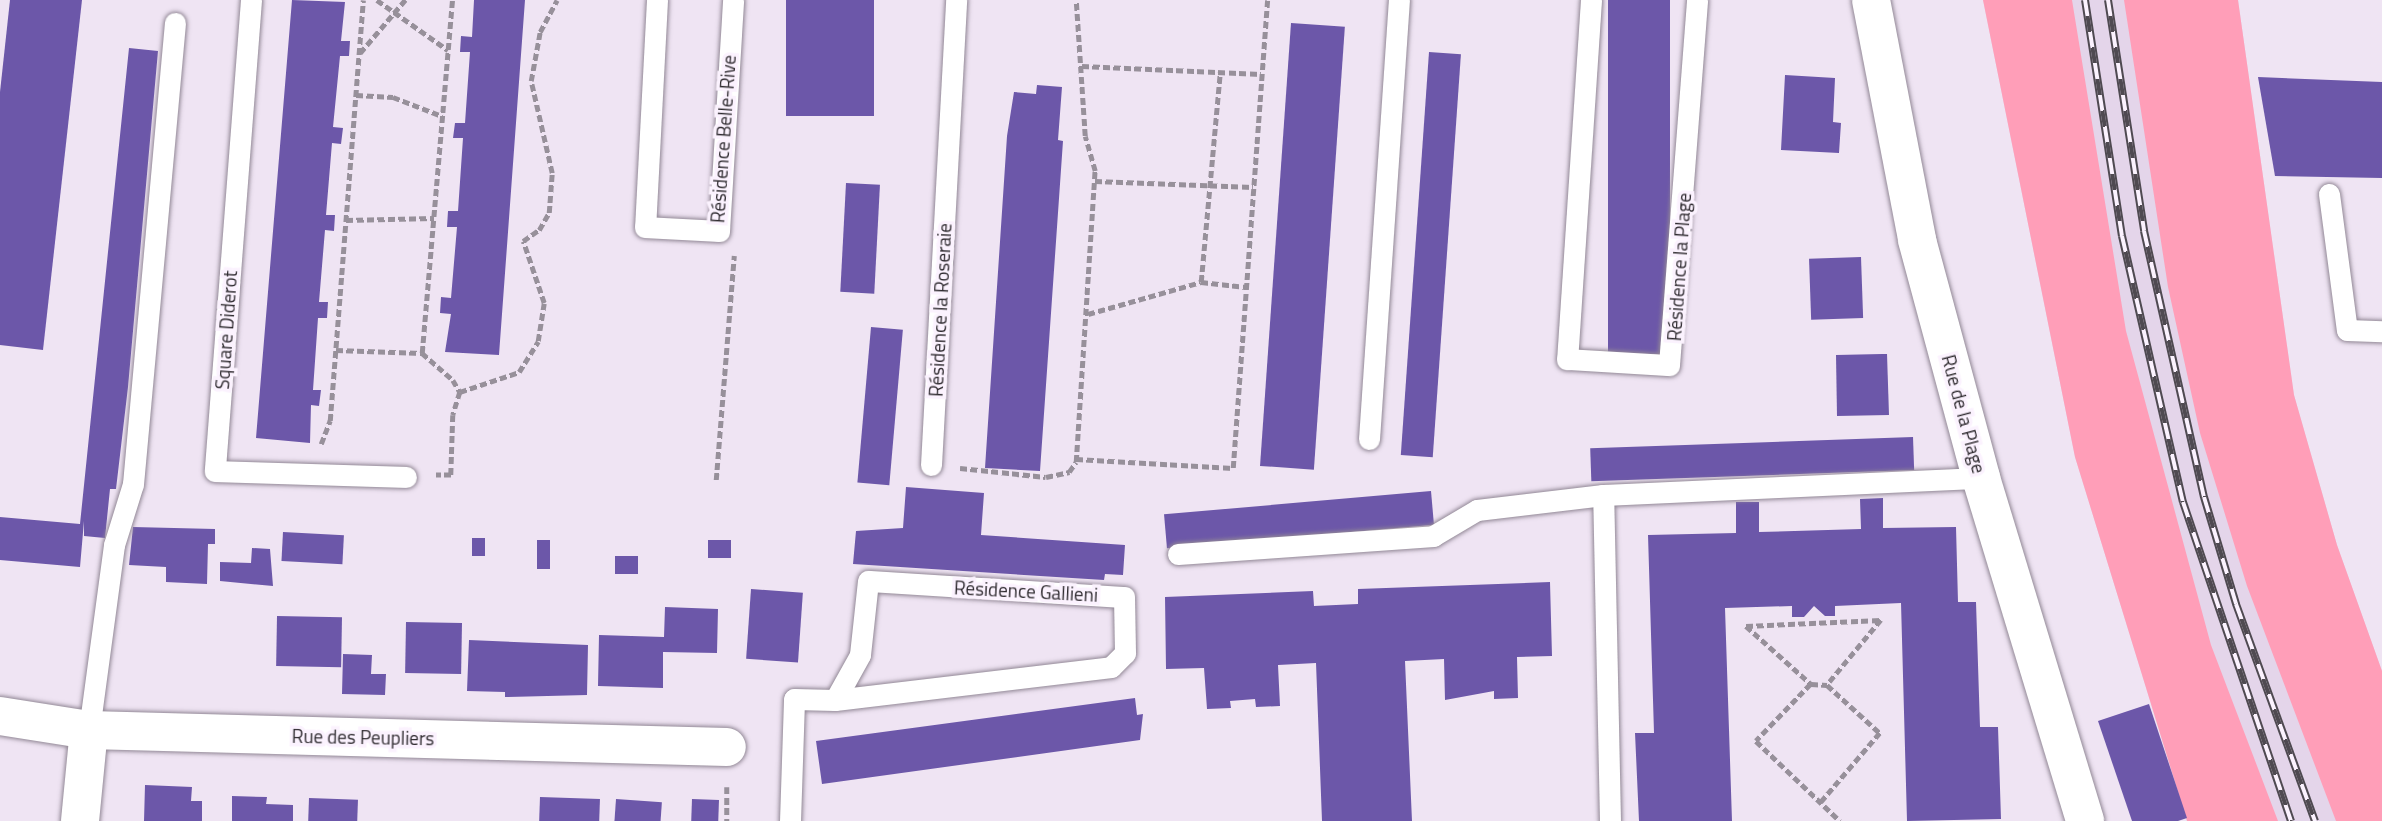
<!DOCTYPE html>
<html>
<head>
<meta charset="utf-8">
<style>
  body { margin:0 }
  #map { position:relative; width:2382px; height:821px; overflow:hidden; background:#efe4f3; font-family:"Titillium Web",sans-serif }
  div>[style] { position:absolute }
  .built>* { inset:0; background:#e4d5ea }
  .green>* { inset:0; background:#ff9eb8 }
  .building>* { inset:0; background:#6c57a9; transform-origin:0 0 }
  .path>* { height:4.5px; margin-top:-2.25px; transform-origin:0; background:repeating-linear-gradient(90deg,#97909a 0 7px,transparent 0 10.5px) }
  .roads { filter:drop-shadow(0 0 2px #928896) drop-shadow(0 0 2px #928896) }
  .lane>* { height:21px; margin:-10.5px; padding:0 10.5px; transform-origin:10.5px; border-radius:10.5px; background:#fff }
  .street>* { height:38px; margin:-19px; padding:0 19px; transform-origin:19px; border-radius:19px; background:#fff }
  .rail>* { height:8px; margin-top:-4px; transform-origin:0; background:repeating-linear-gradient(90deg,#fbf2fe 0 16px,#4f4a51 0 32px); box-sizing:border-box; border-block:2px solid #4f4a51 }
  span { translate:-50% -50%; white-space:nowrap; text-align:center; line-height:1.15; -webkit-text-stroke:7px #fbf2fe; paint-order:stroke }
  .street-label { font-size:19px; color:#2f2b30 }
</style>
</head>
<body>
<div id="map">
  <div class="built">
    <div style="clip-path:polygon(1983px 0,2238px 0,2294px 395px,2337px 545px,2382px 671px,2382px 821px,2187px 821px,2075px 457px)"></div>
  </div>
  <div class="green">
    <div style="clip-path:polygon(1983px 0,2072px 0,2126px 331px,2211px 645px,2278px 821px,2187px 821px,2075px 457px)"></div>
    <div style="clip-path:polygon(2124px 0,2238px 0,2294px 395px,2337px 545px,2382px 671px,2382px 821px,2336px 821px,2247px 586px,2200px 433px,2168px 287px)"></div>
  </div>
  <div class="building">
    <div style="clip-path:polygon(10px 0,82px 0,43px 350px,0 345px,0 92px)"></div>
    <div style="clip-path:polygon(292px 0,345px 2px,341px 41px,350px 41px,349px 56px,340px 56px,333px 127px,343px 128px,341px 144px,332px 143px,326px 215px,335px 215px,334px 231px,325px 230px,319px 302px,328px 302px,327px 318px,318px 318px,313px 390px,321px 390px,319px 406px,311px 405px,310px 443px,256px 438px)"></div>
    <div style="clip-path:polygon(474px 0,525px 0,499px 355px,445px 352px,451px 314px,440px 313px,441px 297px,451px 298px,457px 227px,447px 227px,448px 211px,458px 211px,463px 138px,453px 138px,455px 123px,465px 123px,470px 52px,460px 52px,461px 36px,472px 37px)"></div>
    <div style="left:786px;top:0;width:88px;height:116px"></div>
    <div style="left:1608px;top:0;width:62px;height:354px"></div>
    <div style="left:1291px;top:23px;width:54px;height:444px;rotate:4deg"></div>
    <div style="clip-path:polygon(129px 48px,158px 51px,128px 387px,116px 489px,110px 489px,105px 538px,84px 536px,84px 521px,80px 567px,0 560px,0 517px,80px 524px)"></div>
    <div style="left:1429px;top:52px;width:32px;height:404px;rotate:4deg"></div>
    <div style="clip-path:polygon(1785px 75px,1835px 78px,1833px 122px,1841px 123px,1839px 153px,1781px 150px)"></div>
    <div style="clip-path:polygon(2258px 77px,2382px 82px,2382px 178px,2275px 176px)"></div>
    <div style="clip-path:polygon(1037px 85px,1062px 87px,1058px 140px,1063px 141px,1040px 471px,985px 468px,1007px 136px,1014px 92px,1036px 94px)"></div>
    <div style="left:846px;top:183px;width:34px;height:109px;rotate:3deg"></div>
    <div style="left:1861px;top:257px;width:61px;height:52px;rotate:88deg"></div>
    <div style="left:871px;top:327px;width:32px;height:156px;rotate:5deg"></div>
    <div style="clip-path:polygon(1882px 354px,1887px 354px,1889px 415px,1837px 416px,1836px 355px)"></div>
    <div style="left:1913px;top:437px;width:33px;height:323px;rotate:88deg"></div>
    <div style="clip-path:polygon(906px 487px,984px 493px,981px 535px,1125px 545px,1123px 575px,1105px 574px,1104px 580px,853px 564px,856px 531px,903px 528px)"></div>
    <div style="left:1431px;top:491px;width:34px;height:268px;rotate:85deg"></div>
    <div style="clip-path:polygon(1883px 498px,1883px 528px,1956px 527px,1958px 602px,1976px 602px,1980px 727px,1998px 727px,2001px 819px,1907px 821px,1901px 603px,1835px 606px,1835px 616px,1825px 616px,1814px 606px,1804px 617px,1792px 617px,1792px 606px,1725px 608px,1732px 821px,1639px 821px,1635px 733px,1654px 733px,1648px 535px,1736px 533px,1736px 502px,1759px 502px,1759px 532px,1861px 529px,1860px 499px)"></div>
    <div style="clip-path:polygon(133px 527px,215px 529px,215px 544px,208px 544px,207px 584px,166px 582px,166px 567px,129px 565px)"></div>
    <div style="left:283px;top:532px;width:61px;height:29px;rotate:3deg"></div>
    <div style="left:472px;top:538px;width:13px;height:18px"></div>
    <div style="left:537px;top:540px;width:13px;height:29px"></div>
    <div style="left:708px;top:540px;width:23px;height:18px"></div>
    <div style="clip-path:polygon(252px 548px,270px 549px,273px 586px,220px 581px,220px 562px,251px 563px)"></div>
    <div style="left:615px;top:556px;width:23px;height:18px"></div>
    <div style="clip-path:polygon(1550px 582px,1552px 656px,1517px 657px,1518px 698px,1494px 699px,1494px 691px,1445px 700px,1444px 659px,1405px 661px,1412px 821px,1322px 821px,1316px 663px,1278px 665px,1280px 706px,1256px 707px,1255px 699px,1230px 701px,1231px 708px,1207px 709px,1204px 668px,1166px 669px,1165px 597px,1313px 591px,1314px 606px,1358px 604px,1358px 589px)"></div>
    <div style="left:751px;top:589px;width:52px;height:70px;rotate:4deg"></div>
    <div style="clip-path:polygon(665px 607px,718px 609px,717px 653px,663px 652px,663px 688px,598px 686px,599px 635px,664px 637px)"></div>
    <div style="left:277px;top:616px;width:65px;height:50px;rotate:1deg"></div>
    <div style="left:406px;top:622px;width:56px;height:51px;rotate:1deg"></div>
    <div style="clip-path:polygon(469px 640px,588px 645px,587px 695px,505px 697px,505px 692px,467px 691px)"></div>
    <div style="clip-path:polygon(343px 654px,372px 655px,371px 674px,386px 674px,385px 695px,342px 694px)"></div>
    <div style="clip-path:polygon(1135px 698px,1137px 715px,1143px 714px,1140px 740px,822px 784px,816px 741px)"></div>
    <div style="clip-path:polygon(2149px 704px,2187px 818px,2178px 821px,2132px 821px,2098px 721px)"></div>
    <div style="clip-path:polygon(145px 785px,192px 787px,191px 801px,202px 801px,202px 821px,144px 821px)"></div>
    <div style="clip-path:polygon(232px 796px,267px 797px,266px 804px,293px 805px,293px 821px,232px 821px)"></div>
    <div style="left:540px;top:797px;width:60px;height:24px;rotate:2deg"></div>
    <div style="left:309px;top:798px;width:49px;height:23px;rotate:2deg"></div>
    <div style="left:616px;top:799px;width:46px;height:22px;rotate:4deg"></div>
    <div style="left:692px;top:799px;width:27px;height:22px;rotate:2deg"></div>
  </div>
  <div class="path">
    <div style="left:377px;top:0;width:87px;rotate:35.2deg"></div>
    <div style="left:360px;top:53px;width:70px;rotate:-49.7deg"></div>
    <div style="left:1082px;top:66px;width:179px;rotate:2.6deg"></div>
    <div style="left:356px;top:95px;width:37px;rotate:3deg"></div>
    <div style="left:393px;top:97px;width:53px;rotate:21.2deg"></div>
    <div style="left:1095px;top:181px;width:158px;rotate:2.2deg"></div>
    <div style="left:346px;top:220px;width:88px;rotate:-1.3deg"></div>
    <div style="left:1201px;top:282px;width:211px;rotate:-84.8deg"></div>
    <div style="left:1088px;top:314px;width:117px;rotate:-15.8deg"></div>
    <div style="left:1201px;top:282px;width:45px;rotate:6.3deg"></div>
    <div style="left:336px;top:350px;width:86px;rotate:2deg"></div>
    <div style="left:422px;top:353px;width:41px;rotate:41.1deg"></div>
    <div style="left:453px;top:380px;width:14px;rotate:60deg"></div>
    <div style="left:460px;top:392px;width:24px;rotate:107deg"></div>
    <div style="left:453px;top:415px;width:60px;rotate:91.9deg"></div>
    <div style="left:451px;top:475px;width:15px;rotate:180deg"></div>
    <div style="left:422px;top:353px;width:354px;rotate:-85.1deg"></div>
    <div style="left:460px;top:392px;width:62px;rotate:-18.7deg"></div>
    <div style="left:519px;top:372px;width:36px;rotate:-58deg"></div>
    <div style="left:538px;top:341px;width:38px;rotate:-81deg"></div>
    <div style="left:544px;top:303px;width:65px;rotate:-108.7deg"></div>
    <div style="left:523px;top:241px;width:19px;rotate:-35deg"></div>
    <div style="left:539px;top:230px;width:20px;rotate:-60deg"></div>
    <div style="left:549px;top:213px;width:40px;rotate:-85.7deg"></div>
    <div style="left:552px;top:173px;width:94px;rotate:-102.9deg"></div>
    <div style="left:531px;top:81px;width:50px;rotate:-79.6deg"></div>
    <div style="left:540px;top:32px;width:36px;rotate:-62deg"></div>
    <div style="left:321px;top:444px;width:25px;rotate:-69deg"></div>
    <div style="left:330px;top:421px;width:422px;rotate:-85.5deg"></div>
    <div style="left:1076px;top:459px;width:157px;rotate:3.3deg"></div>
    <div style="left:1233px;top:468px;width:469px;rotate:-85.8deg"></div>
    <div style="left:960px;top:468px;width:86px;rotate:6deg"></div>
    <div style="left:1046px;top:477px;width:24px;rotate:-12deg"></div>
    <div style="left:1069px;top:472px;width:12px;rotate:-55deg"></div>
    <div style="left:1076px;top:462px;width:292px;rotate:-86.3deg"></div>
    <div style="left:1095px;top:171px;width:36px;rotate:-106deg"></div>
    <div style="left:1085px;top:136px;width:136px;rotate:-93.8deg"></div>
    <div style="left:716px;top:480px;width:225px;rotate:-85.4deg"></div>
    <div style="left:1746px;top:626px;width:135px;rotate:-2.5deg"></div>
    <div style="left:1881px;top:620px;width:85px;rotate:129.7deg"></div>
    <div style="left:1827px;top:685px;width:72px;rotate:42.2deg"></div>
    <div style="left:1880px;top:733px;width:91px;rotate:130.5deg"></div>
    <div style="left:1746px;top:626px;width:87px;rotate:41.7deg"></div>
    <div style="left:1811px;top:684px;width:79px;rotate:134deg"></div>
    <div style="left:1756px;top:741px;width:116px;rotate:43.6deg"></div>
    <div style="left:1811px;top:684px;width:16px;rotate:4deg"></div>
    <div style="left:727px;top:787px;width:34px;rotate:90deg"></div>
  </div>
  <div class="roads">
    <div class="lane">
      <div style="left:251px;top:0;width:472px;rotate:94.4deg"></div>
      <div style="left:215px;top:471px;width:191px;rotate:1.8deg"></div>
      <div style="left:657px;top:0;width:227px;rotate:93deg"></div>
      <div style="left:645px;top:227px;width:74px;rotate:3.1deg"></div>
      <div style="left:719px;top:231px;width:231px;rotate:-86.5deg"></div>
      <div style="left:1591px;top:0;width:360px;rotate:93.8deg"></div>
      <div style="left:1567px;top:359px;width:102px;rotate:3.4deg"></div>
      <div style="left:1669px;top:365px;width:366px;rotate:-85.6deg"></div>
      <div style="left:2329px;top:194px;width:137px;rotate:82.5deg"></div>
      <div style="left:2347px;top:330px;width:35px;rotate:2deg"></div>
      <div style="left:1369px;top:439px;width:440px;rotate:-86.1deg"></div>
      <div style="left:931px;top:465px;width:466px;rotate:-86.9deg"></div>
      <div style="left:1178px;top:554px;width:256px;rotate:-4deg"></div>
      <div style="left:1433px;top:536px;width:51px;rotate:-30.6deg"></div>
      <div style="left:1477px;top:510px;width:127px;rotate:-6.8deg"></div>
      <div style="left:89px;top:730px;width:187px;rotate:-82.3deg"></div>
      <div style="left:114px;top:545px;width:64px;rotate:-72.7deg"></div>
      <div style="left:133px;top:484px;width:463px;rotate:-84.8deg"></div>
      <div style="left:790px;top:821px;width:122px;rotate:-88.1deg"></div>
      <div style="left:794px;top:699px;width:41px;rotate:1.4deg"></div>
      <div style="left:835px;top:700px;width:278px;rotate:-6.8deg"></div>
      <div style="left:1111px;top:667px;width:20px;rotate:-45deg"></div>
      <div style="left:1125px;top:653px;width:56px;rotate:-91deg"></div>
      <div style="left:1124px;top:597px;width:256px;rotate:-176.4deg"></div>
      <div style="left:868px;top:581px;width:74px;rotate:96.2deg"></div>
      <div style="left:860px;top:655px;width:51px;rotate:119.1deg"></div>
      <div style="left:1610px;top:821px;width:326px;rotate:-91.2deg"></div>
      <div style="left:1603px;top:495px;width:378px;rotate:-2.6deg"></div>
    </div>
    <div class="street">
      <div style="left:1871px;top:0;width:244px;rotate:79.1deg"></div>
      <div style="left:1917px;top:240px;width:246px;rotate:74.9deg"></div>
      <div style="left:1981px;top:478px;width:358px;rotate:73.1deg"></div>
      <div style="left:0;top:716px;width:90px;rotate:8.9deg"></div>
      <div style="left:89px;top:730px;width:638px;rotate:1.53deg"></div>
      <div style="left:80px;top:821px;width:91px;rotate:-84.4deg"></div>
    </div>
  </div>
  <div class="rail">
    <div style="left:2085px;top:0;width:239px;rotate:81.1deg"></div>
    <div style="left:2122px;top:236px;width:273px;rotate:77.1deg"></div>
    <div style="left:2183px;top:502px;width:337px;rotate:71.3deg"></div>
    <div style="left:2108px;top:0;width:234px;rotate:81.1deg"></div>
    <div style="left:2144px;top:231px;width:273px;rotate:77.3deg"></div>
    <div style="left:2204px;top:497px;width:112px;rotate:73.3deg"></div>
    <div style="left:2236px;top:604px;width:231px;rotate:70deg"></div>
  </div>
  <div class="street-label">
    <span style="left:723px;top:139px;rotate:-86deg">Résidence Belle-Rive</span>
    <span style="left:1679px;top:267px;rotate:-86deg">Résidence la Plage</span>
    <span style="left:940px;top:310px;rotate:-87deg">Résidence la Roseraie</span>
    <span style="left:226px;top:330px;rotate:-86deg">Square Diderot</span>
    <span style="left:1964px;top:414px;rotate:75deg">Rue de la Plage</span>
    <span style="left:1026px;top:591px;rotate:3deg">Résidence Gallieni</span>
    <span style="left:363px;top:737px;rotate:1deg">Rue des Peupliers</span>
  </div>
</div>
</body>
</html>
